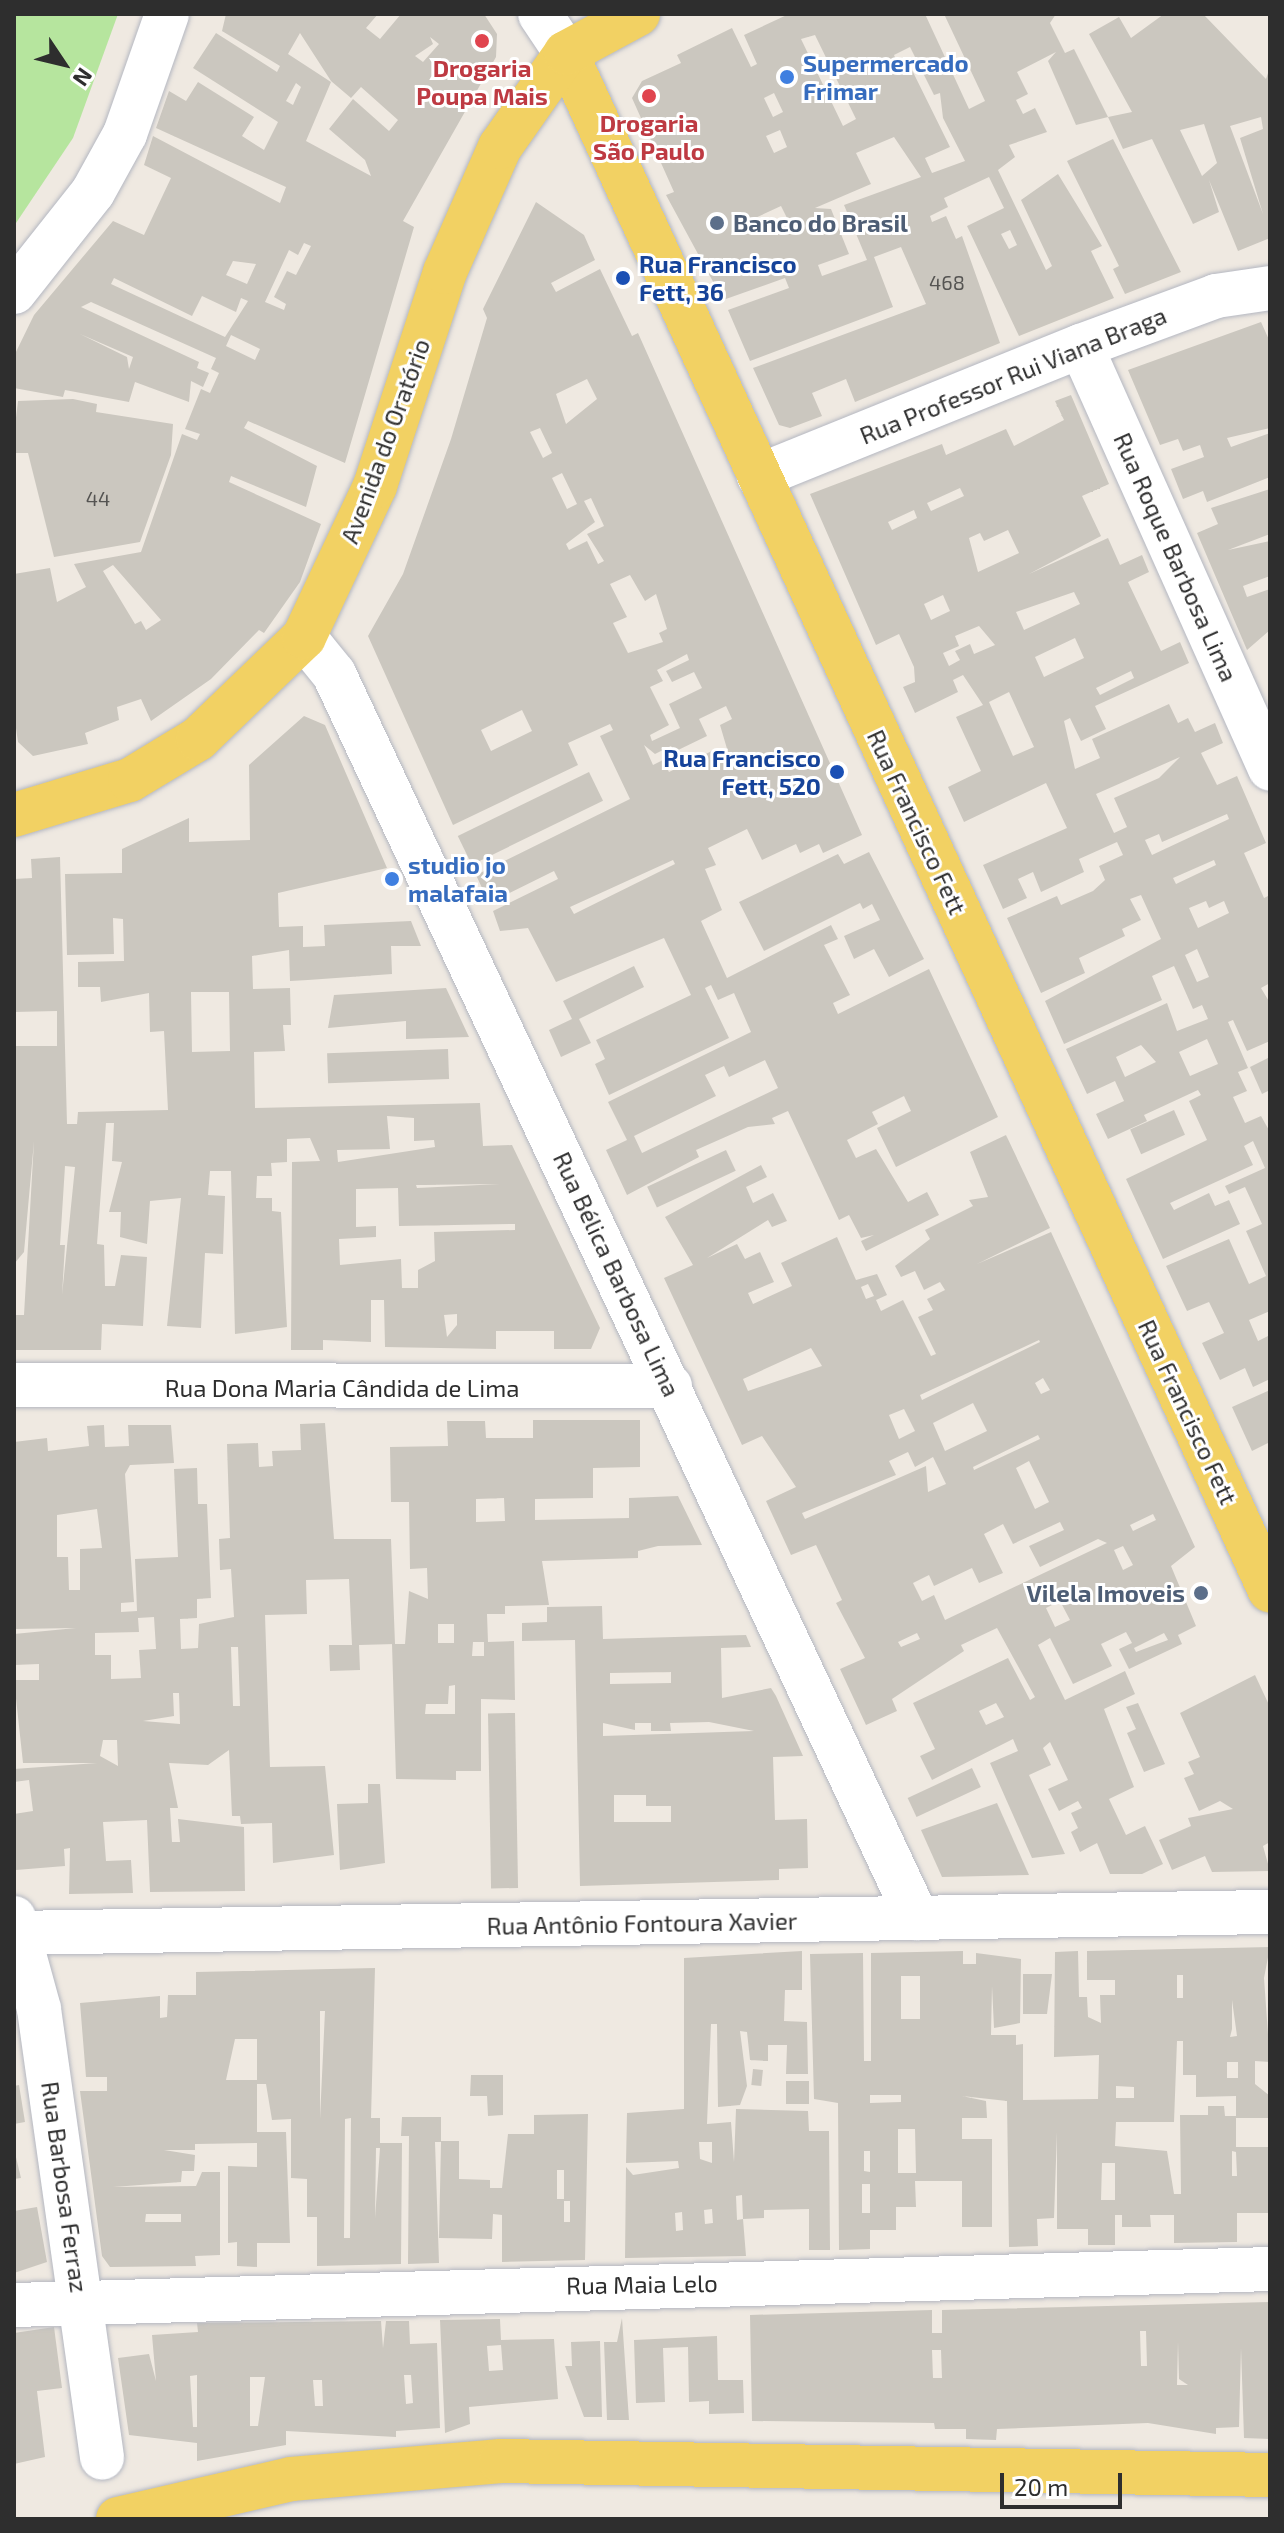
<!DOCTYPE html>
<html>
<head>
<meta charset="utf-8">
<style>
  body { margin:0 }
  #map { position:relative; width:1284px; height:2533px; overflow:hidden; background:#efe9e1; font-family:"Exo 2",sans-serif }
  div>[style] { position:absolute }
  .green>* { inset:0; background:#b6e59e }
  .building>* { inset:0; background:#cbc7bf; transform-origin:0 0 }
  .roads { filter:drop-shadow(0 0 2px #b4b7c1) drop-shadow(0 0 2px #b4b7c1) }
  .minor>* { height:44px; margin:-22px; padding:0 22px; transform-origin:22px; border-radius:22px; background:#fff }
  .major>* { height:44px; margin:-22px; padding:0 22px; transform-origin:22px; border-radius:22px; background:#f2d163 }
  .dots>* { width:22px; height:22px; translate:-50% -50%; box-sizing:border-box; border:4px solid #fff; border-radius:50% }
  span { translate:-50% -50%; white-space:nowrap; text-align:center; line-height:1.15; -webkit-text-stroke:6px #fff; paint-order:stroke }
  .number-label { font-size:20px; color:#555452 }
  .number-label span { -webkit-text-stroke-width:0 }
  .shop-label { font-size:24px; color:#366cbe; font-weight:700 }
  .left { translate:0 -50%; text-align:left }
  .health-label { font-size:24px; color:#be3a42; font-weight:700 }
  .service-label { font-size:24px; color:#4e5e75; font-weight:700 }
  .right { translate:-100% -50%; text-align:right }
  .transit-label { font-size:24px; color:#164399; font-weight:700 }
  .street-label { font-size:24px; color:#2e2e2e }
  .frame { position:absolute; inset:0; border:16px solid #2e2e2e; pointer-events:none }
  .north { position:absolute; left:24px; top:24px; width:80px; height:80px; -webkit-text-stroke:6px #fff; paint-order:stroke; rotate:125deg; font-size:22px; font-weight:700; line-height:32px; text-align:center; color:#2e2e2e }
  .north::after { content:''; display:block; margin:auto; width:28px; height:36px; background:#2e2e2e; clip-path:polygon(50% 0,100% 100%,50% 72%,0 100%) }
  .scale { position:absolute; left:1000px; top:2473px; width:122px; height:36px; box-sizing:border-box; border:4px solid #2e2e2e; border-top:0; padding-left:10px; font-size:24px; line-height:28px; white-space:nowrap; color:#2e2e2e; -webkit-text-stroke:6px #fff; paint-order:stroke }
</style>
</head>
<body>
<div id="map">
  <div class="green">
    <div style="clip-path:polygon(14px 14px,118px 14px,73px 138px,14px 226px)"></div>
  </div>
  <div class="building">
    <div style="clip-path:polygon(evenodd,226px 14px,378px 14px,366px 28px,380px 39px,401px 14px,484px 14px,497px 34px,496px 57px,403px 221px,414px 227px,345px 463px,248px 421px,244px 428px,317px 466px,306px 507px,231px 476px,229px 482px,321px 524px,300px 582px,264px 633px,259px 630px,211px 679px,151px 721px,141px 699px,117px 707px,119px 720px,85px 733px,88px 744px,33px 756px,18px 742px,14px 714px,14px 574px,50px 568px,57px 602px,86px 587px,74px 564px,141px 552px,182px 434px,197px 440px,200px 434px,185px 429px,201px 389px,210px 393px,219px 373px,211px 369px,216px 358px,91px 302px,81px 307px,199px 362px,197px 368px,209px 373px,203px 387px,191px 381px,189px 402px,135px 382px,129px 402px,65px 390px,63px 397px,14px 388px,14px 356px,34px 315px,113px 221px,144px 235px,171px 178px,144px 165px,153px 136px,280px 203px,286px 187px,156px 128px,169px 91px,186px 101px,198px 82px,254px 117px,242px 136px,264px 150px,278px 122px,193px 68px,216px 33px,277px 72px,280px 66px,222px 31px,226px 14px,300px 33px,331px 81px,351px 98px,361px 87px,398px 120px,389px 131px,353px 99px,329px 129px,365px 160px,371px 176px,306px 141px,331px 82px,288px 54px,300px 33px,226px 14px,430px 37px,439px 44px,423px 62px,415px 56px,433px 44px,430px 37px,226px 14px,296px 83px,301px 87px,293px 105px,286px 101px,296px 83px,226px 14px,304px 243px,311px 246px,296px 275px,287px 271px,274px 297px,286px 304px,284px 310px,265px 302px,289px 250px,298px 255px,304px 243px,226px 14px,233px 261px,256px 264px,247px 284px,226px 275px,233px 261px,226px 14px,114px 278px,192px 316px,202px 296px,236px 312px,241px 298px,248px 301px,225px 337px,111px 284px,114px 278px,226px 14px,80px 334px,133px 357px,129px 369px,127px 357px,80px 334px,226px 14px,231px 335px,260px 349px,255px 360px,226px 346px,231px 335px,226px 14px,113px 565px,161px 620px,146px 630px,141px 621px,135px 624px,103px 571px,113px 565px)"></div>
    <div style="clip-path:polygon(evenodd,789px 14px,925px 14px,969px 109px,985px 101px,944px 14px,1056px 14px,1050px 23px,1065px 53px,1074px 49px,1108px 117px,1076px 125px,1048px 61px,1056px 52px,1017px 72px,1028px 94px,1016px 100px,1023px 114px,1035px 108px,1047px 132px,1009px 145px,1015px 157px,998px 170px,1046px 270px,1052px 266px,1021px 200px,1058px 174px,1102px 246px,1091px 251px,1114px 298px,1019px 336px,967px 226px,1004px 208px,989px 177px,944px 198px,948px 207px,930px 216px,932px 222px,946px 216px,956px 239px,962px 236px,1000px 343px,855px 402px,846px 379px,812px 393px,822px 416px,790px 428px,779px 425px,753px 368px,926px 304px,901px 247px,874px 257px,893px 307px,750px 361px,728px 310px,789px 288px,785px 278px,723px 300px,666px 195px,674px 192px,632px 98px,642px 81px,681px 63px,677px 55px,732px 28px,751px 67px,757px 64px,744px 35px,789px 14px,815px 35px,856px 119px,843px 126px,801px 39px,815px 35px,789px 14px,910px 47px,934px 95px,940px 93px,943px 118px,965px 161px,932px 173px,925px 158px,950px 147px,911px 68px,902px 73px,894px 55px,910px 47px,789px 14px,774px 93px,783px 112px,773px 117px,764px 98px,774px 93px,789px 14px,780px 130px,787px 147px,774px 153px,766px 136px,780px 130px,789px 14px,894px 137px,921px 177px,844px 205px,867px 260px,822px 276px,818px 265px,849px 254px,831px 209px,815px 208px,871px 184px,856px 153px,894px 137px,789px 14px,781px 206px,790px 224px,760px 234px,753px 219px,781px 206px,789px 14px,1010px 230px,1017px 245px,1009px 249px,1001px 234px,1010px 230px)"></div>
    <div style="clip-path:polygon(evenodd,1164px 14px,1203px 14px,1266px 79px,1270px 67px,1270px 238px,1238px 251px,1209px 180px,1219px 212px,1193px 224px,1152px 139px,1123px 149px,1108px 117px,1132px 112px,1089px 34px,1119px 17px,1131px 38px,1164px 14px,1261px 117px,1263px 129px,1240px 138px,1263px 214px,1230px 126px,1261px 117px,1164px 14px,1204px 124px,1217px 163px,1202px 176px,1180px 130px,1204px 124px)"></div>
    <div style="clip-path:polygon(1113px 139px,1181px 272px,1125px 294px,1113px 269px,1119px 266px,1067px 161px)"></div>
    <div style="clip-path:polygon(evenodd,536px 202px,584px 235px,595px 260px,551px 283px,556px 292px,600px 269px,632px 336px,638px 333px,862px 835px,823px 853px,819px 844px,800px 853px,796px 844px,762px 860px,747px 829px,708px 848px,716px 865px,705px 869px,722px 910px,701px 921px,727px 978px,831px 925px,838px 939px,824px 945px,850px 995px,833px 1003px,838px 1014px,929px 969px,998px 1117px,896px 1167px,877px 1128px,911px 1111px,904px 1096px,872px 1112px,878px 1124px,847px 1140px,856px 1158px,876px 1149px,908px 1202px,927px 1192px,939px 1215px,866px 1251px,861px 1241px,874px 1235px,861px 1238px,849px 1215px,839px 1220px,788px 1111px,772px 1118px,775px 1124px,748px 1127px,696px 1150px,699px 1157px,627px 1195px,606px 1150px,627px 1140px,608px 1102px,751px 1032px,734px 993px,718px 1000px,711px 985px,705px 988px,729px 1038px,609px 1095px,595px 1064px,605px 1059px,596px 1040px,691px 995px,664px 938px,556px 982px,528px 928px,500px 931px,493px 911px,558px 879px,554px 871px,489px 903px,476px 875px,630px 799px,600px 736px,613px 730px,610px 724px,568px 743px,578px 765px,453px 825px,368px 636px,403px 574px,451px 439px,487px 318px,483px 309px,536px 202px,587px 379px,597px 399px,566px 424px,556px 394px,587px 379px,536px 202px,540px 428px,552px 453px,543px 458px,530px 432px,540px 428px,536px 202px,562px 473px,577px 504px,567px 509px,552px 478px,562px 473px,536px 202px,591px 498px,604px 526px,587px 534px,604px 561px,598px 564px,587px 541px,569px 550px,566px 544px,595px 522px,584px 501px,591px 498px,536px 202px,630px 575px,645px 601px,656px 594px,667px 629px,659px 633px,663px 642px,628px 653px,613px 623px,627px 617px,610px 584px,630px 575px,536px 202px,687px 654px,689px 660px,666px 671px,672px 682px,694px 672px,702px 688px,669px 704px,680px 728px,652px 741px,650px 735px,669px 725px,650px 687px,663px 681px,657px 670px,687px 654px,536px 202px,726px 706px,732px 719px,720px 725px,733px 769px,718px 748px,669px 772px,663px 760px,653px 765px,644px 745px,655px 754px,671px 746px,674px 752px,707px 736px,699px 719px,726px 706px,536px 202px,522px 710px,532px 731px,491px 751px,481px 730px,522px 710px,536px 202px,673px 860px,675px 864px,574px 914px,570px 907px,673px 860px,536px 202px,765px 1060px,778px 1088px,642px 1153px,634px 1136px,716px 1096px,705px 1075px,724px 1066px,729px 1077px,765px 1060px)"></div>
    <div style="clip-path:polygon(1261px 322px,1270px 342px,1270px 428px,1227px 438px,1231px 447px,1270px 433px,1270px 477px,1207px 502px,1203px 491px,1183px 499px,1171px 469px,1204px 457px,1200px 445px,1183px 451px,1178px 439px,1160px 445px,1128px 370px)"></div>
    <div style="clip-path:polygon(evenodd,1071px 395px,1109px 484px,1082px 496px,1101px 536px,1029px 574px,1108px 538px,1120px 565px,1142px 555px,1149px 572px,1128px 582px,1161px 651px,1180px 642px,1189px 663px,1095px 706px,1106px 729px,1081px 741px,1070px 718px,1064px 721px,1075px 769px,1100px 758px,1092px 739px,1169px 704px,1178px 723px,1188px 718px,1195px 732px,1215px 723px,1223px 743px,1201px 753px,1217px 785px,1237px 776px,1266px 843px,1244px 853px,1264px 898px,1270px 895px,1270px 983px,1261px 988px,1270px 1003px,1270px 1041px,1247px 1051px,1233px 1020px,1228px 1022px,1248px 1068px,1238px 1072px,1247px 1091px,1233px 1097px,1245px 1123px,1261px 1116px,1270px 1132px,1270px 1311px,1249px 1320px,1258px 1341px,1270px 1335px,1270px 1379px,1253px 1387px,1245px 1368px,1220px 1380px,1202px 1343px,1224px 1333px,1209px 1302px,1187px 1311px,1166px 1266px,1229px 1239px,1249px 1284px,1266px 1276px,1246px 1231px,1262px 1224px,1245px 1187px,1229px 1194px,1225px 1186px,1265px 1168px,1253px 1141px,1244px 1146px,1253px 1165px,1170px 1203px,1174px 1210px,1209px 1193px,1215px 1206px,1229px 1200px,1240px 1224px,1163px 1259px,1126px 1179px,1207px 1140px,1189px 1101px,1201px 1095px,1198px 1090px,1144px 1115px,1147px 1121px,1108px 1139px,1096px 1114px,1124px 1101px,1115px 1081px,1087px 1094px,1066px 1049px,1167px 1003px,1177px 1031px,1208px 1019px,1202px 1005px,1193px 1009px,1174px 966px,1152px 976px,1162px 1000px,1064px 1044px,1045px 1001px,1161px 939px,1141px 895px,1130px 899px,1141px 920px,1122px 929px,1125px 936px,1079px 958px,1085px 973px,1041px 993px,1007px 918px,1057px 896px,1061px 905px,1093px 891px,1105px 880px,1099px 866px,1123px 855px,1117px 842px,1079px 859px,1084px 872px,1041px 892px,1033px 872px,1018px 879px,1027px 898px,1003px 909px,983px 865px,1067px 828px,1046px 783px,964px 822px,948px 787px,981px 771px,956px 717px,983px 705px,963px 675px,953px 680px,958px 692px,915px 713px,903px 687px,915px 682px,914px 667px,899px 634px,876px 645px,810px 494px,942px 444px,946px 455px,1006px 429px,1014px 446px,1064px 420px,1055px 401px,1071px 395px,960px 488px,964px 496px,931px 511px,927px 503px,960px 488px,1071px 395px,914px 510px,917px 518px,892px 530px,888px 522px,914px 510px,1071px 395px,1008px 530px,1019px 553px,978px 572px,969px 538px,980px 533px,984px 541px,1008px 530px,1071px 395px,1074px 592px,1080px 604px,1024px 630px,1016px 612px,1074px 592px,1071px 395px,943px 595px,950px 611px,931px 620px,924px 604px,943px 595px,1071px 395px,979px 626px,995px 645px,974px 654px,970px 644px,955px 651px,960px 660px,949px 666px,943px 653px,959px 646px,955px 636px,979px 626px,1071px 395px,1075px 638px,1084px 658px,1044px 677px,1035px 657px,1075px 638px,1071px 395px,1131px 671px,1134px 678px,1100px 695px,1096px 688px,1131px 671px,1071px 395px,1009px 692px,1034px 747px,1013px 756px,989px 702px,1009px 692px,1071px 395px,1180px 757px,1159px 778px,1114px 798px,1127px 827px,1114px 833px,1096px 794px,1180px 757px,1071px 395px,1227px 814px,1229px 819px,1152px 855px,1145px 840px,1159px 834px,1162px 842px,1227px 814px,1071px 395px,1214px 860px,1216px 865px,1176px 884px,1173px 878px,1214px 860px,1071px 395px,1206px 901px,1209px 908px,1224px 901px,1229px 913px,1198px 928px,1189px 908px,1206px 901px,1071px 395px,1197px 949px,1209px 977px,1197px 982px,1185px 955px,1197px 949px,1071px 395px,1207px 1039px,1218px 1064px,1190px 1076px,1179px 1052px,1207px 1039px,1071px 395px,1141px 1045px,1156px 1062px,1125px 1077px,1116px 1057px,1141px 1045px)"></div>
    <div style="clip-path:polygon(73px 399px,97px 404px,96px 412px,173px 424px,171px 455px,140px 542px,54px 557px,28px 453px,14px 453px,14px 434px,18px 401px)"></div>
    <div style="clip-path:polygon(1270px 489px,1270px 534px,1228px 550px,1270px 541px,1270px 576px,1243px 586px,1247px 597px,1270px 589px,1270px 630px,1247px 650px,1197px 533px,1218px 524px,1211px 508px)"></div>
    <div style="clip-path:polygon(evenodd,304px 716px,325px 725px,387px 868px,278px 893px,279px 927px,303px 926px,303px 947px,325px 946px,324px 925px,411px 921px,421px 946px,391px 946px,392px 974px,308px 980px,290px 981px,289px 950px,252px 956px,253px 989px,290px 988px,291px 1025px,283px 1025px,285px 1051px,254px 1052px,255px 1108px,480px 1103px,483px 1146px,512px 1145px,600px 1328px,591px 1349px,554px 1349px,554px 1331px,496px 1331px,496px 1349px,385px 1347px,384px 1300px,371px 1300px,371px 1342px,323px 1340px,323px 1350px,291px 1350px,292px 1162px,320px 1161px,310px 1138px,287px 1139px,287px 1162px,271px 1163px,272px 1176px,257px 1176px,256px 1198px,272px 1198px,272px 1211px,281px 1212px,287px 1327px,235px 1334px,231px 1171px,210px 1171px,208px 1195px,225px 1196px,223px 1254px,205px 1253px,201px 1328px,167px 1326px,181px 1198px,150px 1201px,147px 1244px,120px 1237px,121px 1212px,109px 1212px,122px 1162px,112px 1161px,114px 1123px,106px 1123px,97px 1244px,104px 1245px,105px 1286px,115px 1286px,121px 1255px,147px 1257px,143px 1326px,102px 1324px,101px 1350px,14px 1350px,14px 1315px,24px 1315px,34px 1141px,24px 1252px,14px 1264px,14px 1046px,57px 1046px,57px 1011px,14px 1012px,14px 879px,32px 878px,31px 859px,60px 857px,67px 1124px,77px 1124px,78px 1112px,168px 1110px,164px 1031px,150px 1032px,149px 993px,101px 1002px,100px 987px,78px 987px,78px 962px,124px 961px,123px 919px,113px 918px,114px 954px,67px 955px,65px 874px,122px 873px,122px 849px,189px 818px,189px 842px,250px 840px,249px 765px,304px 716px,191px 992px,229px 992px,230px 1051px,192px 1052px,191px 992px,304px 716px,387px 1116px,414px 1118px,414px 1141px,434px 1140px,435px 1147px,338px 1162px,337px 1150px,390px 1149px,387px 1116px,304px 716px,65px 1166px,75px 1167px,62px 1295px,65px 1245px,60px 1245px,65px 1166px,304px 716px,500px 1184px,417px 1188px,416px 1185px,500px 1184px,304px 716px,398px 1188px,399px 1226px,515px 1224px,515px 1230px,434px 1232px,435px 1261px,418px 1270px,418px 1288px,402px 1288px,401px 1259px,340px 1265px,339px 1239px,376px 1237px,376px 1226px,356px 1227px,356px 1189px,398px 1188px,304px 716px,457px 1314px,457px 1325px,447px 1337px,444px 1315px,457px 1314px)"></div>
    <div style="left:589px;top:772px;width:32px;height:146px;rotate:64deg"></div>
    <div style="clip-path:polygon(869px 852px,924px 959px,889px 977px,874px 949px,854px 959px,844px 936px,880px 920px,872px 904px,863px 909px,860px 903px,764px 951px,739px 902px,838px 854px,844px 864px)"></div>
    <div style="clip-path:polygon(634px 966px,644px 987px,579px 1019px,591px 1043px,561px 1057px,549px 1030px,572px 1019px,563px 1001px)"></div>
    <div style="clip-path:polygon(446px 988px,469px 1037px,406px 1039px,406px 1021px,328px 1028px,334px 995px)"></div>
    <div style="left:448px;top:1049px;width:30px;height:121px;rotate:88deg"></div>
    <div style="clip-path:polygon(1270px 1057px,1270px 1090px,1262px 1094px,1250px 1067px)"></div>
    <div style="left:1174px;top:1110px;width:27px;height:48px;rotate:66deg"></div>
    <div style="clip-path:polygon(evenodd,1006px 1135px,1050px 1228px,977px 1264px,1051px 1232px,1195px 1547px,1171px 1566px,1196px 1626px,1178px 1635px,1182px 1644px,1129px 1669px,1119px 1649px,1132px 1643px,1126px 1632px,1101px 1644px,1112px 1666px,1073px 1684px,1050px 1638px,1038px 1645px,1065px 1700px,1125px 1671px,1135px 1694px,1104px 1709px,1134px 1787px,1109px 1799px,1126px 1835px,1145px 1826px,1163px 1864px,1142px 1874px,1110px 1874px,1097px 1843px,1080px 1852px,1071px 1832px,1078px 1828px,1071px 1813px,1082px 1808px,1078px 1801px,1059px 1811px,1048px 1789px,1068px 1780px,1050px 1742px,1043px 1748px,1051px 1765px,1029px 1775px,1065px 1854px,1032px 1858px,990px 1763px,1018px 1751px,1013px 1739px,932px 1780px,920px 1756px,935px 1749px,913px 1703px,1008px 1658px,1030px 1700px,1035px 1697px,997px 1628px,961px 1645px,964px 1651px,892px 1699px,897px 1711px,866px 1725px,840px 1669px,865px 1658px,836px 1603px,842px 1600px,816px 1545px,791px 1555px,766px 1501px,796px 1487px,762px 1436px,742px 1445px,664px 1278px,693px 1265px,665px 1217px,761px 1165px,767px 1177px,746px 1187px,753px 1203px,773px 1193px,787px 1221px,772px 1227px,768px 1220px,707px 1258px,737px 1244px,745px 1259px,760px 1252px,774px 1282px,748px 1293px,753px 1304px,792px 1286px,781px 1263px,837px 1237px,856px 1280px,877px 1274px,887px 1295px,876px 1300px,881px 1311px,903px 1300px,931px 1356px,936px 1354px,918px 1317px,933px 1310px,927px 1299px,945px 1290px,940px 1282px,924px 1290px,915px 1271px,901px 1277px,895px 1266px,930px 1239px,925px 1230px,973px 1206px,969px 1200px,988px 1197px,970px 1152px,1006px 1135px,868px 1284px,874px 1296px,866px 1299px,861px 1287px,868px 1284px,1006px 1135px,1039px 1340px,1040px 1342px,922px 1400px,920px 1395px,1039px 1340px,1006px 1135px,811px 1348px,822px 1366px,748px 1391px,743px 1379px,811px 1348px,1006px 1135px,1043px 1378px,1050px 1390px,1041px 1394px,1035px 1383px,1043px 1378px,1006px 1135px,973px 1403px,987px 1431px,945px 1451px,933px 1423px,973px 1403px,1006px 1135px,904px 1409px,915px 1431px,899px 1439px,889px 1415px,904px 1409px,1006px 1135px,1038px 1435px,1040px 1439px,974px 1470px,973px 1467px,1038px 1435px,1006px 1135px,908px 1452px,915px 1467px,933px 1457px,946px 1484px,928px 1492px,926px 1466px,805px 1519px,802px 1513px,896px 1475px,889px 1461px,908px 1452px,1006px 1135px,1029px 1461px,1049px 1502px,1035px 1509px,1016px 1468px,1029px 1461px,1006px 1135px,1153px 1514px,1156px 1520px,1133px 1531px,1130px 1525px,1153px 1514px,1006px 1135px,1060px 1522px,1064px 1530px,1029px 1546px,1040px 1567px,1098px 1539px,1107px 1543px,945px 1620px,934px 1595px,922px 1601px,913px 1583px,929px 1575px,934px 1586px,972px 1568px,979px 1583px,1003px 1573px,984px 1534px,1003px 1524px,1013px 1544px,1060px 1522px,1006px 1135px,1123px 1546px,1133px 1565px,1123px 1570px,1114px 1550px,1123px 1546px,1006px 1135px,1060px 1601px,1070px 1620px,1055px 1627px,1046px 1608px,1060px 1601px,1006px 1135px,917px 1633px,920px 1639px,901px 1647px,898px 1642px,917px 1633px,1006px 1135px,1164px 1633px,1168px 1640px,1136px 1652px,1134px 1648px,1164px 1633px,1006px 1135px,996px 1703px,1004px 1717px,986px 1725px,979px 1711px,996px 1703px)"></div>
    <div style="left:726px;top:1150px;width:23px;height:87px;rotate:65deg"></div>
    <div style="clip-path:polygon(1270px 1390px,1270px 1442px,1252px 1451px,1232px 1407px)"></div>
    <div style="clip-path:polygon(evenodd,533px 1420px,640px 1420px,640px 1467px,593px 1468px,593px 1498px,535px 1499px,535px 1520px,629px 1518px,629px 1498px,678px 1496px,702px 1545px,658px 1546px,638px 1551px,638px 1558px,542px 1561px,549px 1605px,505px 1606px,505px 1614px,487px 1614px,488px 1642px,514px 1641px,515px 1700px,481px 1699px,481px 1771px,456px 1771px,456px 1780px,396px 1779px,392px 1644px,405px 1644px,409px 1591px,428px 1599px,427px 1568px,410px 1569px,409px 1502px,391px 1502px,390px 1447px,448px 1446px,447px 1421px,485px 1421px,486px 1438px,533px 1438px,533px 1420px,504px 1498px,505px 1521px,476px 1522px,476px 1499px,504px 1498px,533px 1420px,438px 1624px,454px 1624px,454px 1643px,438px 1643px,438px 1624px,533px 1420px,473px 1642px,484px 1642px,484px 1656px,472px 1656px,473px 1642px,533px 1420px,455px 1685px,455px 1714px,425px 1714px,426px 1704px,448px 1704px,449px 1686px,455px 1685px)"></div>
    <div style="clip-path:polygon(evenodd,325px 1423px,334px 1539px,391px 1539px,395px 1644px,359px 1645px,360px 1670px,330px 1671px,329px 1645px,352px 1645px,349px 1579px,306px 1580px,307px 1614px,265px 1615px,270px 1767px,325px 1766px,334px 1855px,273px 1863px,272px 1823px,241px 1824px,240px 1816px,232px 1816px,229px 1750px,208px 1765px,169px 1763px,178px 1808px,170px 1808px,172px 1842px,180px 1842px,178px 1819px,244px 1827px,245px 1891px,150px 1892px,147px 1820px,103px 1822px,106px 1861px,131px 1860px,133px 1893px,69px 1894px,70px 1848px,64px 1849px,65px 1866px,16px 1870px,14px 1814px,33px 1811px,29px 1780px,14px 1782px,14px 1769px,97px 1763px,23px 1763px,14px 1680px,39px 1680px,39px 1664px,14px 1665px,14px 1634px,76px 1628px,14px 1629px,14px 1442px,47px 1438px,48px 1451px,89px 1446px,87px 1426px,104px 1425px,105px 1447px,129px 1446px,128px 1425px,171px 1425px,174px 1463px,130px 1465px,125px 1474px,134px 1602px,121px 1603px,121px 1612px,137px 1611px,135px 1559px,178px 1557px,174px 1469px,197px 1468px,198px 1504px,207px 1504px,211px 1598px,197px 1599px,197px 1618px,180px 1619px,181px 1649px,198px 1648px,199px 1624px,234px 1617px,231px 1569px,220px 1570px,219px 1539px,230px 1538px,227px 1444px,258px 1443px,259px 1467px,273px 1466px,272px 1451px,301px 1450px,300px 1424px,325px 1423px,97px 1509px,102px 1548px,80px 1549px,80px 1590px,69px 1590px,68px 1557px,57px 1557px,57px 1515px,97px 1509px,325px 1423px,154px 1617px,156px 1649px,139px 1650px,141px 1678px,111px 1679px,111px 1655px,95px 1655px,95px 1633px,139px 1632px,138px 1618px,154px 1617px,325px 1423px,231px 1647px,238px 1647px,240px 1706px,233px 1706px,231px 1647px,325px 1423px,173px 1693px,179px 1693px,180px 1724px,143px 1721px,174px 1716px,173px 1693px,325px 1423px,103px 1740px,117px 1740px,118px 1766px,100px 1756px,103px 1740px)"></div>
    <div style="clip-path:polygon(evenodd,602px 1606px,603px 1639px,746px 1635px,751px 1647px,721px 1648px,722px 1698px,771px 1688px,776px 1696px,803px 1756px,773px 1757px,775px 1820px,807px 1819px,808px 1868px,779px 1869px,779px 1880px,580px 1886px,575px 1640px,522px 1641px,522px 1623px,547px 1622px,547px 1607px,602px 1606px,671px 1672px,671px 1683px,610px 1684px,610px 1673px,671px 1672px,602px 1606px,709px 1722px,754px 1731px,603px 1736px,603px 1723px,635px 1730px,635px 1723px,651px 1723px,651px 1731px,671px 1731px,670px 1723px,709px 1722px,602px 1606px,614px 1795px,646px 1795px,646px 1806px,671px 1806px,671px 1822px,614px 1822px,614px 1795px)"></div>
    <div style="clip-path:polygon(1255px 1675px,1270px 1707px,1270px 1842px,1263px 1846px,1270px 1871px,1212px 1872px,1205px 1856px,1172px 1870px,1159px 1840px,1191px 1826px,1188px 1818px,1233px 1809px,1220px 1801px,1199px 1811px,1184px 1778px,1194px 1774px,1188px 1762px,1200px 1757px,1180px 1713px)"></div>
    <div style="clip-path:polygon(1138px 1703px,1165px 1764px,1144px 1772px,1127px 1733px,1136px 1729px,1126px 1707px)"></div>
    <div style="left:515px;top:1713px;width:175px;height:27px;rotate:89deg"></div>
    <div style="left:972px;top:1768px;width:21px;height:71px;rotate:65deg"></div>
    <div style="clip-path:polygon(368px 1784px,380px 1784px,385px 1863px,340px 1870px,337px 1804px,368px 1803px)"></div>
    <div style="clip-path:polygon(997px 1803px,1029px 1875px,942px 1877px,921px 1830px)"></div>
    <div style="clip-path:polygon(evenodd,1270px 1947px,1264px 1978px,1270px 2062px,1255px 2061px,1255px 2084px,1270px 2096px,1270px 2118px,1236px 2118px,1236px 2096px,1196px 2097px,1196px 2075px,1183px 2075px,1183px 2041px,1177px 2041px,1174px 2122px,1116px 2122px,1115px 2146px,1167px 2151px,1174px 2194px,1181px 2194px,1180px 2115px,1208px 2115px,1208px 2106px,1224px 2106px,1225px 2116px,1236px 2116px,1236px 2147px,1270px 2147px,1270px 2213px,1237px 2213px,1237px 2242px,1174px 2243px,1174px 2215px,1150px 2215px,1151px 2227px,1122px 2227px,1122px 2215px,1115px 2215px,1115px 2245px,1088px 2245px,1088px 2229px,1057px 2229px,1057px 2132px,1054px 2218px,1037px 2219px,1038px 2246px,1009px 2247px,1007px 2101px,962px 2096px,986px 2101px,987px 2118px,962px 2118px,962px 2139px,992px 2139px,992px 2227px,962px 2227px,962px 2181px,915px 2181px,916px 2207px,896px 2207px,896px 2230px,870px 2230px,870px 2249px,839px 2250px,838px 2103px,814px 2099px,810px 1954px,863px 1953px,864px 2061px,871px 2061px,871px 1953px,963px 1951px,963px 1964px,976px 1964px,976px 1953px,1021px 1959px,1020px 2023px,994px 2028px,992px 1986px,991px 2035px,1016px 2035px,1016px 2045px,1023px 2044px,1023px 2100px,1098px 2099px,1099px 2055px,1054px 2057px,1055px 1952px,1078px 1951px,1079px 1997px,1087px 1997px,1088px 2017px,1101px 2023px,1100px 1995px,1115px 1995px,1115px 1980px,1087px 1980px,1087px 1951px,1270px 1947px,1177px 1975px,1183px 1975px,1183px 1998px,1177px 1998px,1177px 1975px,1270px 1947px,901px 1976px,920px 1976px,920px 2019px,901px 2019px,901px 1976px,1270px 1947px,1232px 2000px,1237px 2036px,1230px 2037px,1232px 2029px,1232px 2000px,1270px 1947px,1227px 2062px,1238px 2062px,1238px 2078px,1227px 2078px,1227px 2062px,1270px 1947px,1116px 2086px,1134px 2087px,1134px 2098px,1116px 2098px,1116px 2086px,1270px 1947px,870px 2095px,901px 2095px,901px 2102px,870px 2103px,870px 2095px,1270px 1947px,898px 2129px,915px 2129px,916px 2173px,898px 2173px,898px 2129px,1270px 1947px,864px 2151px,870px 2151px,870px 2172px,864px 2171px,864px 2151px,1270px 1947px,1232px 2151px,1236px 2152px,1237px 2176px,1232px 2176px,1232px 2151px,1270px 1947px,1102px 2163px,1115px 2163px,1115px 2200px,1101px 2200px,1102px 2163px,1270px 1947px,862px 2184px,870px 2184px,870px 2213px,862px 2213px,862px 2184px)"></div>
    <div style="clip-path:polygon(evenodd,802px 1951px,802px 1990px,785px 1990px,784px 2021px,807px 2022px,808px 2074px,786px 2074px,787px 2045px,768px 2045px,768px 2061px,750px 2060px,747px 2032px,740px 2031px,747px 2086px,740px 2105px,718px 2107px,717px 2024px,711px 2024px,707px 2124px,731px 2122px,734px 2162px,736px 2109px,808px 2111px,809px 2131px,829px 2131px,830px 2250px,809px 2250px,809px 2209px,764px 2210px,764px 2218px,743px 2219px,742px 2195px,736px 2196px,737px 2220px,743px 2219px,746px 2256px,625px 2258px,626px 2167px,633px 2175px,679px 2168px,678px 2161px,626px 2163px,627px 2113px,684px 2109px,684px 1958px,802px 1951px,699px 2142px,712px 2142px,712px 2163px,700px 2159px,699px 2142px,802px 1951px,712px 2209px,713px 2223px,705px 2224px,704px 2210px,712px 2209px,802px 1951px,682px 2212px,683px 2230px,676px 2231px,675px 2213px,682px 2212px)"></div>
    <div style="clip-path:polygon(evenodd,375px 1968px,371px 2118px,380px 2118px,380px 2143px,402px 2143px,401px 2264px,317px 2266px,317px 2217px,307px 2217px,307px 2179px,291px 2178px,291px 2119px,272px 2120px,266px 2084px,257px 2084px,257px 2132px,286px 2132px,290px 2243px,257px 2243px,257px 2267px,237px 2266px,237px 2242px,228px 2243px,228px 2166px,257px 2167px,257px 2143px,195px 2144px,195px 2150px,164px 2150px,195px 2155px,194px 2171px,182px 2171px,181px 2182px,113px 2187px,196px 2186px,202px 2172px,220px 2172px,220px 2255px,195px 2256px,196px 2266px,110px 2267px,102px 2256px,80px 2091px,107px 2091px,107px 2077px,86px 2077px,80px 2003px,160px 1996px,160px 2018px,167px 2017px,168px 1995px,196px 1995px,196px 1972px,375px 1968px,320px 2011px,325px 2011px,320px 2119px,320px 2011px,375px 1968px,235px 2039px,257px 2039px,257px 2080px,226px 2080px,235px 2039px,375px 1968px,351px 2118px,350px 2238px,344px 2238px,345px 2119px,351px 2118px,375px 1968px,376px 2148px,380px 2148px,375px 2218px,376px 2148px,375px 1968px,146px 2214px,181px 2214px,181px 2222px,145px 2222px,146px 2214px)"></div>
    <div style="clip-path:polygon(1023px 1974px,1052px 1974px,1047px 2014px,1023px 2014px)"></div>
    <div style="left:753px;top:2069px;width:10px;height:16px;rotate:6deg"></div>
    <div style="clip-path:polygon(471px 2075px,503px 2075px,503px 2115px,488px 2116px,487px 2096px,470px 2096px)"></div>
    <div style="left:786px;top:2081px;width:23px;height:23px"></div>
    <div style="clip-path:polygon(19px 2085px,25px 2122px,14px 2124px,14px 2086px)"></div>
    <div style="clip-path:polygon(evenodd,588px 2114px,585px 2260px,502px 2262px,502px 2215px,493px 2214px,492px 2239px,439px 2238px,441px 2142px,435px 2142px,439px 2263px,408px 2264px,409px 2136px,401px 2136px,402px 2117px,441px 2117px,441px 2141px,459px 2141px,459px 2179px,490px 2180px,490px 2188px,502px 2188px,508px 2134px,534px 2134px,534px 2115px,588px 2114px,557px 2170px,564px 2170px,564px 2199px,557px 2199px,557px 2170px,588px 2114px,564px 2201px,570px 2201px,570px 2222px,564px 2222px,564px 2201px)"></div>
    <div style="clip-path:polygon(14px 2149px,21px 2178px,14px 2179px)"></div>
    <div style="clip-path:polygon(37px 2207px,47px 2262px,14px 2273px,14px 2211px)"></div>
    <div style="clip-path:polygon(evenodd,1270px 2302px,1270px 2439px,1244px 2438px,1241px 2348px,1239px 2427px,1216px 2428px,1216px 2434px,1148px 2423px,997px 2429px,996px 2440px,966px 2439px,966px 2429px,935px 2429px,934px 2423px,752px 2421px,750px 2315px,932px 2310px,932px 2333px,942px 2333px,942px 2310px,1270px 2302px,1140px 2331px,1146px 2331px,1147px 2366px,1141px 2366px,1140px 2331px,1270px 2302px,1178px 2342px,1179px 2379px,1188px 2385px,1177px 2385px,1178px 2342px,1270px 2302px,932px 2350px,941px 2350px,942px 2378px,933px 2378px,932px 2350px)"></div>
    <div style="clip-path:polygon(622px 2318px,629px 2420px,607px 2420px,604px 2342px,617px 2342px)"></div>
    <div style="clip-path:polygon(evenodd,500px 2319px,501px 2340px,554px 2339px,558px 2399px,469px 2407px,470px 2424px,445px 2433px,440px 2320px,500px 2319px,501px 2345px,503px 2370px,489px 2371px,487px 2346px,501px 2345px)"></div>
    <div style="clip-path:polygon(evenodd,381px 2321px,383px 2348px,386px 2321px,409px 2321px,410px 2344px,437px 2343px,440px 2428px,396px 2431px,396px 2437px,286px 2431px,286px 2445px,197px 2461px,197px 2443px,129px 2435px,118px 2358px,149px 2354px,156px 2381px,152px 2335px,198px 2332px,197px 2323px,381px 2321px,197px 2375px,197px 2427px,193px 2427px,190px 2376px,197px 2375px,381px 2321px,404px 2375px,411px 2375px,413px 2403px,406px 2404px,404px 2375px,381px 2321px,250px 2377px,265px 2377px,258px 2426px,250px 2426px,250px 2377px,381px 2321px,313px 2380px,322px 2380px,323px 2406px,315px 2406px,313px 2380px)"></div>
    <div style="clip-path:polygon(54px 2327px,62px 2388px,37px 2391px,45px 2457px,14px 2464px,14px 2333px)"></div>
    <div style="clip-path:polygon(717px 2336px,718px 2380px,743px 2380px,744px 2413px,709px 2414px,709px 2401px,689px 2402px,688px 2347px,663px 2348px,665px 2402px,636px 2403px,634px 2340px)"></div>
    <div style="clip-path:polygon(600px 2341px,602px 2417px,584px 2417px,565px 2366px,572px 2366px,571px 2342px)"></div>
  </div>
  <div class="roads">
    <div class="minor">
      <div style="left:540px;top:14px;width:47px;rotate:56.3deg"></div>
      <div style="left:14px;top:292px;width:127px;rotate:-51.7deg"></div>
      <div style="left:93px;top:192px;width:66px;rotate:-61.1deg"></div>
      <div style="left:125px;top:134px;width:127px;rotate:-70.7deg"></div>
      <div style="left:1081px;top:346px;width:463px;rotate:65.9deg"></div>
      <div style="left:759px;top:476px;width:347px;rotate:-22deg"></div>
      <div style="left:1081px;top:346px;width:144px;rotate:-20.3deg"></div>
      <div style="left:1216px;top:296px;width:55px;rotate:-8.4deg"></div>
      <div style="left:304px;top:637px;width:48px;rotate:51deg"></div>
      <div style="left:334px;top:674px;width:1374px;rotate:64.89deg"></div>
      <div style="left:14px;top:1385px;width:656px;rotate:0.09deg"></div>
      <div style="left:14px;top:1918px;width:94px;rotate:74.6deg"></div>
      <div style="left:39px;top:2009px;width:453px;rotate:82deg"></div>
      <div style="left:14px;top:1933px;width:1256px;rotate:-0.96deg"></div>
      <div style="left:14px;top:2305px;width:1257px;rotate:-1.64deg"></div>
    </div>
    <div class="major">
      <div style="left:566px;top:53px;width:1691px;rotate:65.4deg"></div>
      <div style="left:14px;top:815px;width:121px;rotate:-16.8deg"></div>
      <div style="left:130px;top:780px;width:79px;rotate:-31.1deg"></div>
      <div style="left:198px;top:739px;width:147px;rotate:-43.9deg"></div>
      <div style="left:304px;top:637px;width:167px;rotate:-64.8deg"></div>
      <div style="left:375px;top:486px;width:225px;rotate:-71.9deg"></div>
      <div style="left:445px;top:272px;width:137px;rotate:-66.3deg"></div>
      <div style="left:500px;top:147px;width:115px;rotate:-54.9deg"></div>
      <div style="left:566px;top:53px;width:82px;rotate:-28.4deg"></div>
      <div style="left:118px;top:2519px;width:178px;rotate:-13deg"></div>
      <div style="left:291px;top:2479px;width:211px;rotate:-4.9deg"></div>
      <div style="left:501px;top:2461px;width:769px;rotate:1.04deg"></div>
    </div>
  </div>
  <div class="dots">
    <div style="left:482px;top:41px;background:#e0444e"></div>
    <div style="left:787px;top:77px;background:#3f7fe0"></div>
    <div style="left:649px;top:96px;background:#e0444e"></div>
    <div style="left:717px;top:223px;background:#5c6f8a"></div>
    <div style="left:623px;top:278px;background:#1a4fb4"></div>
    <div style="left:837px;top:772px;background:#1a4fb4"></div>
    <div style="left:392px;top:879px;background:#3f7fe0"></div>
    <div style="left:1201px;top:1593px;background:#5c6f8a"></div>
  </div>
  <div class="number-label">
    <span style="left:947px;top:282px">468</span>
    <span style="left:98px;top:498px">44</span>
  </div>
  <div class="shop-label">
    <span class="left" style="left:803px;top:77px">Supermercado<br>Frimar</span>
    <span class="left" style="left:408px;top:879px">studio jo<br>malafaia</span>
  </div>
  <div class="health-label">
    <span style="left:482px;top:82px">Drogaria<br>Poupa Mais</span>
    <span style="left:649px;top:137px">Drogaria<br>São Paulo</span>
  </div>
  <div class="service-label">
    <span class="left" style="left:733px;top:223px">Banco do Brasil</span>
    <span class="right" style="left:1185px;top:1593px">Vilela Imoveis</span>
  </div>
  <div class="transit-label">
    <span class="left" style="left:639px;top:278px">Rua Francisco<br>Fett, 36</span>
    <span class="right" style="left:821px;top:772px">Rua Francisco<br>Fett, 520</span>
  </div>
  <div class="street-label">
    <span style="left:1013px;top:375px;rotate:-22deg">Rua Professor Rui Viana Braga</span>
    <span style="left:385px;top:441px;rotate:-70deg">Avenida do Oratório</span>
    <span style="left:1176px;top:557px;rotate:66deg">Rua Roque Barbosa Lima</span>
    <span style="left:917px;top:822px;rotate:65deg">Rua Francisco Fett</span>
    <span style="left:617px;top:1274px;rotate:65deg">Rua Bélica Barbosa Lima</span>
    <span style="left:342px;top:1388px">Rua Dona Maria Cândida de Lima</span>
    <span style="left:1188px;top:1412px;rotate:65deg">Rua Francisco Fett</span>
    <span style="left:642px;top:1923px;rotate:-1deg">Rua Antônio Fontoura Xavier</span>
    <span style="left:65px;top:2187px;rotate:82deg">Rua Barbosa Ferraz</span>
    <span style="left:642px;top:2284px;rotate:-1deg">Rua Maia Lelo</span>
  </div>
  <div class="frame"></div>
  <div class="north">N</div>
  <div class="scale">20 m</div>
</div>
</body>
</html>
